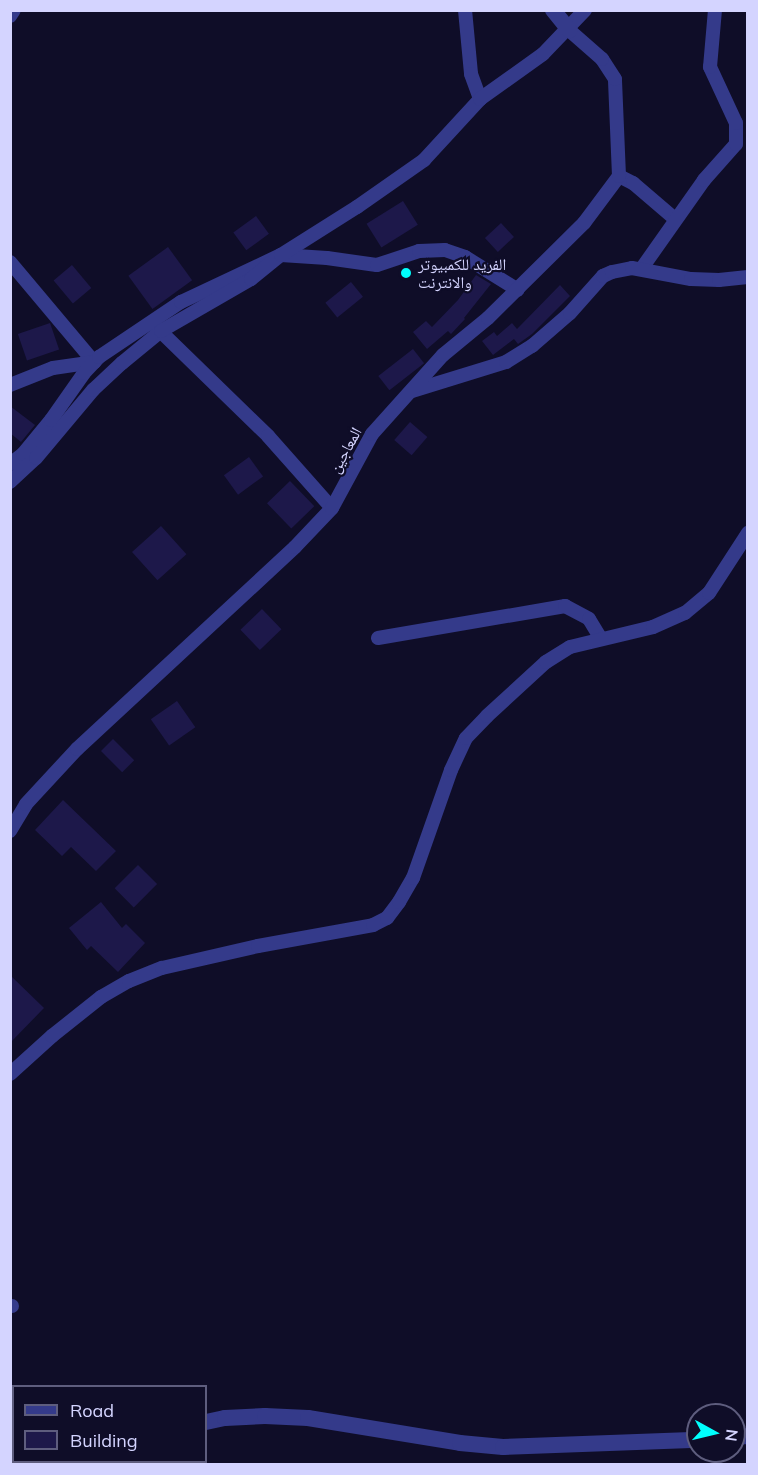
<!DOCTYPE html>
<html>
<head>
<meta charset="utf-8">
<style>
  body { margin:0 }
  #map { position:relative; width:758px; height:1475px; overflow:hidden; background:#0f0d28; font-family:Mulish,"Noto Naskh Arabic",sans-serif }
  div>[style] { position:absolute }
  .building>* { inset:0; background:#1d184a; transform-origin:0 0 }
  .minor>* { height:14px; margin:-7px; padding:0 7px; transform-origin:7px; border-radius:7px; background:#343a8a }
  .tertiary>* { height:16px; margin:-8px; padding:0 8px; transform-origin:8px; border-radius:8px; background:#343a8a }
  .dots>* { width:16px; height:16px; translate:-50% -50%; box-sizing:border-box; border:3px solid #0f0d28; border-radius:50% }
  span { translate:-50% -50%; white-space:nowrap; text-align:center; line-height:1.15; -webkit-text-stroke:4.5px #0f0d28; paint-order:stroke }
  .poi-label { font-size:16px; color:#d4d4ff }
  .left { translate:0 -50%; text-align:left }
  .street-label { font-size:16px; color:#d4d4ff }
  .frame { position:absolute; inset:0; border:12px solid #d4d4ff; pointer-events:none }
  .legend { position:absolute; left:12px; top:1385px; width:195px; height:78px; box-sizing:border-box; background:#0f0d28; border:2px solid #5e5d7e; margin:0; padding:8px 10px; list-style:none; font-size:18px; color:#d4d4ff }
  .legend li { display:flex; align-items:center; gap:12px; height:30px }
  .legend b { width:30px; border:2px solid #5e5d7e }
  .north { position:absolute; left:686px; top:1403px; width:60px; height:60px; box-sizing:border-box; background:#0f0d28; border:2px solid #5e5d7e; border-radius:50%; rotate:98deg; font-size:16px; font-weight:700; line-height:24px; text-align:center; color:#d4d4ff }
  .north::after { content:''; display:block; margin:auto; width:21px; height:27px; background:#00fffd; clip-path:polygon(50% 0,100% 100%,50% 72%,0 100%) }
</style>
</head>
<body>
<div id="map">
  <div class="building">
    <div style="left:403px;top:201px;width:28px;height:43px;rotate:58deg"></div>
    <div style="left:256px;top:216px;width:22px;height:28px;rotate:54deg"></div>
    <div style="left:501px;top:223px;width:19px;height:22px;rotate:47deg"></div>
    <div style="left:168px;top:247px;width:41px;height:49px;rotate:54deg"></div>
    <div style="left:72px;top:265px;width:30px;height:24px;rotate:50deg"></div>
    <div style="clip-path:polygon(476px 275px,491px 284px,464px 318px,465px 319px,451px 334px,448px 331px,427px 349px,413px 332px,426px 321px,432px 327px,458px 300px)"></div>
    <div style="left:351px;top:282px;width:19px;height:33px;rotate:51deg"></div>
    <div style="clip-path:polygon(560px 285px,570px 296px,532px 334px,518px 344px,514px 339px,493px 355px,482px 341px,494px 332px,497px 336px,512px 323px,517px 329px)"></div>
    <div style="left:50px;top:323px;width:28px;height:34px;rotate:71deg"></div>
    <div style="left:413px;top:349px;width:18px;height:44px;rotate:52deg"></div>
    <div style="clip-path:polygon(10px 406px,35px 425px,21px 442px,10px 433px)"></div>
    <div style="left:410px;top:422px;width:23px;height:24px;rotate:41deg"></div>
    <div style="left:249px;top:457px;width:24px;height:31px;rotate:54deg"></div>
    <div style="left:290px;top:481px;width:35px;height:32px;rotate:46deg"></div>
    <div style="left:161px;top:526px;width:38px;height:39px;rotate:48deg"></div>
    <div style="left:262px;top:609px;width:28px;height:30px;rotate:46deg"></div>
    <div style="left:177px;top:701px;width:32px;height:32px;rotate:55deg"></div>
    <div style="left:113px;top:739px;width:30px;height:17px;rotate:45deg"></div>
    <div style="clip-path:polygon(63px 800px,116px 851px,96px 871px,71px 847px,62px 856px,35px 830px)"></div>
    <div style="left:138px;top:865px;width:27px;height:33px;rotate:45deg"></div>
    <div style="clip-path:polygon(101px 902px,122px 928px,126px 924px,145px 943px,118px 972px,91px 946px,87px 950px,69px 928px)"></div>
    <div style="clip-path:polygon(10px 975px,44px 1008px,10px 1043px)"></div>
  </div>
  <div class="minor">
    <div style="left:465px;top:10px;width:64px;rotate:84.6deg"></div>
    <div style="left:471px;top:74px;width:27px;rotate:70deg"></div>
    <div style="left:10px;top:16px;width:7px;rotate:-56deg"></div>
    <div style="left:619px;top:176px;width:16px;rotate:27deg"></div>
    <div style="left:633px;top:183px;width:55px;rotate:40.6deg"></div>
    <div style="left:10px;top:262px;width:131px;rotate:50deg"></div>
    <div style="left:642px;top:268px;width:108px;rotate:-54.8deg"></div>
    <div style="left:704px;top:180px;width:48px;rotate:-48.4deg"></div>
    <div style="left:736px;top:144px;width:21px;rotate:-90deg"></div>
    <div style="left:736px;top:123px;width:62px;rotate:-114.9deg"></div>
    <div style="left:710px;top:67px;width:57px;rotate:-85deg"></div>
    <div style="left:154px;top:325px;width:159px;rotate:44.2deg"></div>
    <div style="left:268px;top:436px;width:96px;rotate:48.4deg"></div>
    <div style="left:10px;top:385px;width:46px;rotate:-21.6deg"></div>
    <div style="left:53px;top:368px;width:41px;rotate:-8.3deg"></div>
    <div style="left:412px;top:391px;width:98px;rotate:-17.1deg"></div>
    <div style="left:506px;top:362px;width:31px;rotate:-32deg"></div>
    <div style="left:532px;top:346px;width:50px;rotate:-41deg"></div>
    <div style="left:570px;top:313px;width:50px;rotate:-48.3deg"></div>
    <div style="left:603px;top:276px;width:10px;rotate:-24deg"></div>
    <div style="left:612px;top:272px;width:20px;rotate:-11deg"></div>
    <div style="left:632px;top:268px;width:60px;rotate:10.6deg"></div>
    <div style="left:691px;top:279px;width:28px;rotate:2deg"></div>
    <div style="left:719px;top:280px;width:29px;rotate:-6deg"></div>
    <div style="left:10px;top:464px;width:16px;rotate:-38deg"></div>
    <div style="left:23px;top:454px;width:44px;rotate:-50.5deg"></div>
    <div style="left:51px;top:420px;width:57px;rotate:-54.9deg"></div>
    <div style="left:84px;top:373px;width:22px;rotate:-47deg"></div>
    <div style="left:99px;top:357px;width:99px;rotate:-33.9deg"></div>
    <div style="left:181px;top:302px;width:110px;rotate:-25.2deg"></div>
    <div style="left:281px;top:255px;width:46px;rotate:3.7deg"></div>
    <div style="left:327px;top:258px;width:50px;rotate:8deg"></div>
    <div style="left:377px;top:265px;width:44px;rotate:-18.4deg"></div>
    <div style="left:419px;top:251px;width:26px;rotate:-2deg"></div>
    <div style="left:445px;top:250px;width:21px;rotate:19deg"></div>
    <div style="left:465px;top:257px;width:62px;rotate:31.9deg"></div>
    <div style="left:10px;top:482px;width:35px;rotate:-43deg"></div>
    <div style="left:36px;top:458px;width:89px;rotate:-50deg"></div>
    <div style="left:93px;top:390px;width:40px;rotate:-43deg"></div>
    <div style="left:122px;top:363px;width:50px;rotate:-39.4deg"></div>
    <div style="left:161px;top:331px;width:104px;rotate:-30deg"></div>
    <div style="left:251px;top:279px;width:38px;rotate:-39deg"></div>
    <div style="left:281px;top:255px;width:90px;rotate:-32.3deg"></div>
    <div style="left:357px;top:207px;width:82px;rotate:-35deg"></div>
    <div style="left:424px;top:160px;width:83px;rotate:-47.4deg"></div>
    <div style="left:480px;top:99px;width:77px;rotate:-35.5deg"></div>
    <div style="left:543px;top:54px;width:61px;rotate:-46.3deg"></div>
    <div style="left:378px;top:638px;width:190px;rotate:-9.7deg"></div>
    <div style="left:565px;top:606px;width:27px;rotate:28deg"></div>
    <div style="left:589px;top:619px;width:23px;rotate:59deg"></div>
    <div style="left:10px;top:831px;width:31px;rotate:-59deg"></div>
    <div style="left:26px;top:804px;width:75px;rotate:-47.2deg"></div>
    <div style="left:77px;top:749px;width:297px;rotate:-42.8deg"></div>
    <div style="left:295px;top:547px;width:54px;rotate:-46.5deg"></div>
    <div style="left:332px;top:508px;width:84px;rotate:-61.6deg"></div>
    <div style="left:372px;top:434px;width:106px;rotate:-48.1deg"></div>
    <div style="left:443px;top:355px;width:58px;rotate:-39.4deg"></div>
    <div style="left:488px;top:318px;width:135px;rotate:-44.7deg"></div>
    <div style="left:584px;top:223px;width:59px;rotate:-53.3deg"></div>
    <div style="left:619px;top:176px;width:97px;rotate:-92.4deg"></div>
    <div style="left:615px;top:79px;width:24px;rotate:-123deg"></div>
    <div style="left:602px;top:59px;width:44px;rotate:-138.7deg"></div>
    <div style="left:10px;top:1074px;width:57px;rotate:-42.1deg"></div>
    <div style="left:52px;top:1036px;width:63px;rotate:-38.5deg"></div>
    <div style="left:101px;top:997px;width:32px;rotate:-30deg"></div>
    <div style="left:129px;top:981px;width:35px;rotate:-22deg"></div>
    <div style="left:162px;top:968px;width:98px;rotate:-12.9deg"></div>
    <div style="left:258px;top:946px;width:117px;rotate:-10.3deg"></div>
    <div style="left:373px;top:925px;width:16px;rotate:-27deg"></div>
    <div style="left:387px;top:918px;width:20px;rotate:-53deg"></div>
    <div style="left:399px;top:902px;width:28px;rotate:-60deg"></div>
    <div style="left:413px;top:878px;width:114px;rotate:-70.6deg"></div>
    <div style="left:451px;top:770px;width:35px;rotate:-65deg"></div>
    <div style="left:466px;top:738px;width:30px;rotate:-46deg"></div>
    <div style="left:487px;top:716px;width:80px;rotate:-42.5deg"></div>
    <div style="left:546px;top:662px;width:28px;rotate:-32deg"></div>
    <div style="left:570px;top:647px;width:85px;rotate:-13.5deg"></div>
    <div style="left:653px;top:627px;width:35px;rotate:-24deg"></div>
    <div style="left:685px;top:613px;width:31px;rotate:-40deg"></div>
    <div style="left:709px;top:593px;width:72px;rotate:-57deg"></div>
    <div style="left:10px;top:1306px;width:2px"></div>
  </div>
  <div class="tertiary">
    <div style="left:553px;top:10px;width:26px;rotate:51deg"></div>
    <div style="left:206px;top:1422px;width:19px;rotate:-12deg"></div>
    <div style="left:225px;top:1418px;width:40px;rotate:-2.9deg"></div>
    <div style="left:265px;top:1416px;width:43px;rotate:2.7deg"></div>
    <div style="left:308px;top:1418px;width:154px;rotate:9.3deg"></div>
    <div style="left:460px;top:1443px;width:43px;rotate:5.3deg"></div>
    <div style="left:503px;top:1447px;width:195px;rotate:-2.1deg"></div>
    <div style="left:734px;top:1437px;width:14px;rotate:-4deg"></div>
    <div style="left:94px;top:1464px;width:6px;rotate:-18deg"></div>
  </div>
  <div class="dots">
    <div style="left:406px;top:273px;background:#00fffd"></div>
  </div>
  <div class="poi-label">
    <span class="left" style="left:418px;top:273px">الفريد للكمبيوتر<br>والانترنت</span>
  </div>
  <div class="street-label">
    <span style="left:345px;top:450px;rotate:-61deg">المعاجين</span>
  </div>
  <div class="frame"></div>
  <ul class="legend">
  <li><b style="height:8px;background:#343a8a"></b>Road</li>
  <li><b style="height:16px;background:#1d184a"></b>Building</li>
  </ul>
  <div class="north">N</div>
</div>
</body>
</html>
